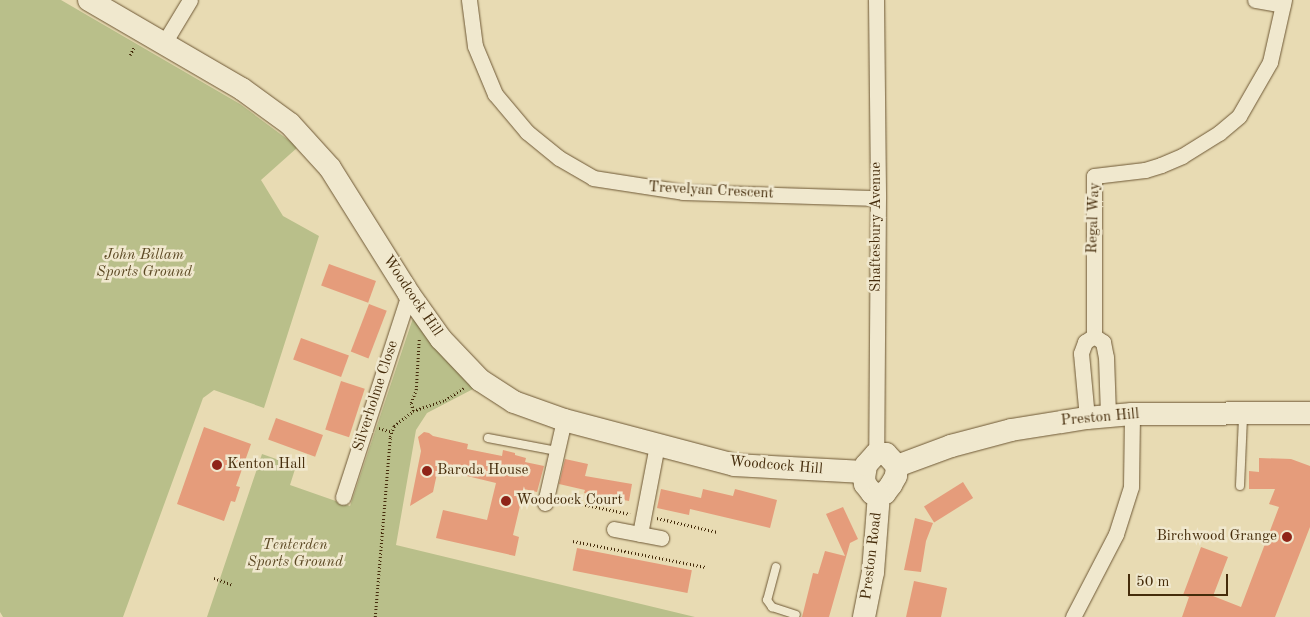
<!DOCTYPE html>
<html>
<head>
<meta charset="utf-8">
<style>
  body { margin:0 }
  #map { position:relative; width:1310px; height:617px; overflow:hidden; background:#e8dbb3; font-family:"Old Standard TT",serif }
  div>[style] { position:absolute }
  .green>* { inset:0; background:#b9bf8a }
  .building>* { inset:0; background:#e59c7b; transform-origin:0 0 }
  .path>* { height:2.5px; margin-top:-1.25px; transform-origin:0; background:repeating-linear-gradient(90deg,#452c0b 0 1px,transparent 0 3.5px) }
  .roads { filter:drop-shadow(0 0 1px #6e5835) drop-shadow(0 0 1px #6e5835) }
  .lane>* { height:8px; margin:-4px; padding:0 4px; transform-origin:4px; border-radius:4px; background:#f0e8ce }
  .street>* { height:15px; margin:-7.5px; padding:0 7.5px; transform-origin:7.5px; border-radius:7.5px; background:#f0e8ce }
  .secondary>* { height:22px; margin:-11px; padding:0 11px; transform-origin:11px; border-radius:11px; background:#f0e8ce }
  .dots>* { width:14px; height:14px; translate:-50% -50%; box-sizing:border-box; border:2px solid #f0e8ce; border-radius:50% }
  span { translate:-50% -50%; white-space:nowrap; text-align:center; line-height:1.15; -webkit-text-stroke:5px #f0e8ce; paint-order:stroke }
  .street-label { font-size:15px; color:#452c0b }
  .park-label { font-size:15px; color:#5c4924; font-style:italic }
  .poi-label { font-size:15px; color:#452c0b }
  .left { translate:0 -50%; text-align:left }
  .right { translate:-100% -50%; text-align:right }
  .scale { position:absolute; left:1128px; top:574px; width:100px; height:22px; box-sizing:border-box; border:2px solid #452c0b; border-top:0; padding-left:6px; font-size:15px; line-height:18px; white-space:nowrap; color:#452c0b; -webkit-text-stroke:4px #f0e8ce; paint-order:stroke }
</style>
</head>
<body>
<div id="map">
  <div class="green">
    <div style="clip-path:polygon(0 0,61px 0,240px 104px,298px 147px,261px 180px,283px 216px,319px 236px,264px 408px,214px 390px,203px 398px,123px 617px,3px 617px,0 612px)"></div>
    <div style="clip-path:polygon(414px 315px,475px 388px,427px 413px,416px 430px,396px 545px,695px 617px,207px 617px,262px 454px,296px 466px,290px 485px,350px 506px)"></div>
  </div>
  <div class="building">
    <div style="left:329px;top:264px;width:50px;height:23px;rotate:20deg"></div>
    <div style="left:369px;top:304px;width:19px;height:51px;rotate:21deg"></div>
    <div style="left:301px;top:338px;width:51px;height:23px;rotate:20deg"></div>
    <div style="left:341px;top:381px;width:25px;height:51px;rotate:18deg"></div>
    <div style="left:276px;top:418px;width:50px;height:23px;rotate:20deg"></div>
    <div style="clip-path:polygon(204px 427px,251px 444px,236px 486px,240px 487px,235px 502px,231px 501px,224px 521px,177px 504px)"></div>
    <div style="clip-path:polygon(424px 432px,429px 433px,433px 436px,468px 444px,467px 449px,502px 456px,503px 450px,515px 453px,515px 455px,526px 458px,525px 462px,544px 466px,537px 492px,524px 489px,513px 535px,519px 537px,515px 556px,436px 538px,443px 510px,487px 520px,496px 483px,438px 469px,433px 492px,410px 506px,421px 451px,418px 437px)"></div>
    <div style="clip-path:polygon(1259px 458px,1291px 459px,1310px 466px,1310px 527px,1275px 617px,1182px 617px,1189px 597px,1183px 595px,1201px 547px,1228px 557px,1213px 596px,1241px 607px,1279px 507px,1269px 504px,1275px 489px,1249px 489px,1249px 471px,1259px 472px)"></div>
    <div style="clip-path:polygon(565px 459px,588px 464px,585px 476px,632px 484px,629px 501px,584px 493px,585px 490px,559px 484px)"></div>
    <div style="left:963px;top:482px;width:19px;height:46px;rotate:58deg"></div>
    <div style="clip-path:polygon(661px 489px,701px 498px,703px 489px,733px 496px,735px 489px,777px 500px,770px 528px,690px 509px,689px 515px,657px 508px)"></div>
    <div style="clip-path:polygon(843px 507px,858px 539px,850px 543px,829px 617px,802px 617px,813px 573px,818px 574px,825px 551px,845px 556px,826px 514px)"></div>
    <div style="clip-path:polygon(915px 518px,933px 523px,926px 541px,921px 572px,904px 570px)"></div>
    <div style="left:577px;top:548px;width:117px;height:23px;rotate:11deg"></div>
    <div style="clip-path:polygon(914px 581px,947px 588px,941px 617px,906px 617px)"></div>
  </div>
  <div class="path">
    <div style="left:130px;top:55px;width:9px;rotate:-63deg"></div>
    <div style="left:413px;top:411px;width:8px;rotate:-104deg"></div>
    <div style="left:411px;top:403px;width:14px;rotate:-69deg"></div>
    <div style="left:416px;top:390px;width:51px;rotate:-86.6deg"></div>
    <div style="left:379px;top:428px;width:14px;rotate:17deg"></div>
    <div style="left:582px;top:504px;width:49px;rotate:11.8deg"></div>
    <div style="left:657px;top:518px;width:62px;rotate:13.1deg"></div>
    <div style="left:573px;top:541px;width:135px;rotate:11.1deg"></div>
    <div style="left:214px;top:578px;width:20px;rotate:20deg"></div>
    <div style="left:375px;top:617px;width:181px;rotate:-85.2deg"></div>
    <div style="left:390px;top:437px;width:12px;rotate:-70deg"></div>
    <div style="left:394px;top:426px;width:24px;rotate:-38deg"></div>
    <div style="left:413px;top:411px;width:34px;rotate:-19deg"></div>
    <div style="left:445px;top:400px;width:22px;rotate:-32deg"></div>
  </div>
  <div class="roads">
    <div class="lane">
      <div style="left:488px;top:438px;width:70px;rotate:10.7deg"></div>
      <div style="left:1240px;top:486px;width:70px;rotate:-87.5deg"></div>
      <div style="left:776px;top:567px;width:34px;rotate:105deg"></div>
      <div style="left:767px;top:600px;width:9px;rotate:54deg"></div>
      <div style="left:772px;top:607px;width:25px;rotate:18deg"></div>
    </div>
    <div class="street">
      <div style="left:469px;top:0;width:46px;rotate:82.6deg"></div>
      <div style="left:475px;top:46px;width:52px;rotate:67.4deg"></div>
      <div style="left:495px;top:94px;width:50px;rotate:49.9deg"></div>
      <div style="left:527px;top:132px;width:41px;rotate:39.1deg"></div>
      <div style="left:559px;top:158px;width:39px;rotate:30deg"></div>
      <div style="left:593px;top:178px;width:91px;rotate:8.8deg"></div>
      <div style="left:683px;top:192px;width:195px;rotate:1.8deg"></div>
      <div style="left:876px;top:0;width:198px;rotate:89.4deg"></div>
      <div style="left:878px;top:198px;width:256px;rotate:90.4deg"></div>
      <div style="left:1255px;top:0;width:28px;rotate:10deg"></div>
      <div style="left:164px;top:43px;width:50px;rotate:-58.8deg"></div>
      <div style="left:1094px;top:336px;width:160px;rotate:-90deg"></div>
      <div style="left:1094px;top:176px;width:51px;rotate:-6.7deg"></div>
      <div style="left:1145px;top:170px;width:17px;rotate:-17deg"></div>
      <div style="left:1161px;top:165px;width:23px;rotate:-23deg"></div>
      <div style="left:1182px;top:156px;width:44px;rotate:-31.9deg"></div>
      <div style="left:1219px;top:133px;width:26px;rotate:-40deg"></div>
      <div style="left:1239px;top:116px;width:62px;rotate:-60.1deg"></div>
      <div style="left:1270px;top:62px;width:64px;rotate:-77.3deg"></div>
      <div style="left:1087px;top:418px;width:65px;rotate:-95.3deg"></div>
      <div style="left:1081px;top:353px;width:12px;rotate:-70deg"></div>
      <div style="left:1085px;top:342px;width:11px;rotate:-34deg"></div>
      <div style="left:1094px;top:336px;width:11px;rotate:34deg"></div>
      <div style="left:1103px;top:342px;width:15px;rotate:79deg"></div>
      <div style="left:1106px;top:357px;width:58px;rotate:88deg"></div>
      <div style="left:343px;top:497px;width:213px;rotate:-72deg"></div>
      <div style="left:545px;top:503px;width:85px;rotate:-77.1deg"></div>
      <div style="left:614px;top:529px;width:48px;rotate:10.8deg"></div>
      <div style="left:640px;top:534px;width:91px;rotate:-79.2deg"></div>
      <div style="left:1073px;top:617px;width:93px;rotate:-62.6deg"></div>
      <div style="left:1116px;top:534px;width:49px;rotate:-72.3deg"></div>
      <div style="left:1131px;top:487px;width:73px;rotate:-89.2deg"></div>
    </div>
    <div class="secondary">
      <div style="left:89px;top:0;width:177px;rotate:30.2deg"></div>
      <div style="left:242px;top:89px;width:59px;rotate:36.1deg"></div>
      <div style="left:290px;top:124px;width:59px;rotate:47.7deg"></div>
      <div style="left:330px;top:168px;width:149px;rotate:57.9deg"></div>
      <div style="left:409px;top:294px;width:55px;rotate:54.6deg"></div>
      <div style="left:441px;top:339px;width:57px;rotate:46.4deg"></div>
      <div style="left:480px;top:380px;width:40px;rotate:32.9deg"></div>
      <div style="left:514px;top:402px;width:53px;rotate:19.8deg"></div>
      <div style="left:564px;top:420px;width:176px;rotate:14.8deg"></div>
      <div style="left:734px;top:465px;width:130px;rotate:3.1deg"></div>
      <div style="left:876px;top:454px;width:10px"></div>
      <div style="left:886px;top:454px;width:16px;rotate:47deg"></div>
      <div style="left:897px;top:466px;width:10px;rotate:96deg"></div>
      <div style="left:896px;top:476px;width:10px;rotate:119deg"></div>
      <div style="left:891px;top:485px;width:10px;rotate:127deg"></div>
      <div style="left:885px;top:493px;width:6px;rotate:171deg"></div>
      <div style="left:879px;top:494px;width:7px;rotate:-172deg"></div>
      <div style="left:872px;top:493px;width:11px;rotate:-128deg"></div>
      <div style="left:865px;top:484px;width:6px;rotate:-99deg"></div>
      <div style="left:864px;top:478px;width:13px;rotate:-81deg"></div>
      <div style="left:866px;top:465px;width:15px;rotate:-48deg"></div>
      <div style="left:897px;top:466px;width:58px;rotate:-20.3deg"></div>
      <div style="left:951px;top:446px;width:62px;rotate:-14.9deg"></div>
      <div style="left:1011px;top:430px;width:77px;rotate:-9deg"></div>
      <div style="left:1087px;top:418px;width:45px;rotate:-5.1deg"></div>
      <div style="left:1132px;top:414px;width:178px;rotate:-0.3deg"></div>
      <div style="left:864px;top:617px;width:46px;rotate:-78.7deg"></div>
      <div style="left:873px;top:572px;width:78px;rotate:-85.6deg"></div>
    </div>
  </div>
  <div class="dots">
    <div style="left:217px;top:465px;background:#8f2418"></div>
    <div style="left:427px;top:471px;background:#8f2418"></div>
    <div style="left:506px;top:501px;background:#8f2418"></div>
    <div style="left:1287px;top:537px;background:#8f2418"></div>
  </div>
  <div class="street-label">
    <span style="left:711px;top:191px;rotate:3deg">Trevelyan Crescent</span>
    <span style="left:1094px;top:218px;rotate:-88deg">Regal Way</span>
    <span style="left:877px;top:227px;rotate:-90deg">Shaftesbury Avenue</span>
    <span style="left:412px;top:296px;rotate:56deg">Woodcock Hill</span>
    <span style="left:376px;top:396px;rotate:-72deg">Silverholme Close</span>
    <span style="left:1100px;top:418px;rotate:-5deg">Preston Hill</span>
    <span style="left:776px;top:466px;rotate:5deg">Woodcock Hill</span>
    <span style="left:872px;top:556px;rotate:-83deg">Preston Road</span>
  </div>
  <div class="park-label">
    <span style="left:144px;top:264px">John Billam<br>Sports Ground</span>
    <span style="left:295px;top:554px">Tenterden<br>Sports Ground</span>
  </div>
  <div class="poi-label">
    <span class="left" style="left:227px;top:465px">Kenton Hall</span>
    <span class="left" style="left:437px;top:471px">Baroda House</span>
    <span class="left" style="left:516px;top:501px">Woodcock Court</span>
    <span class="right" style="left:1277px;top:537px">Birchwood Grange</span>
  </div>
  <div class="scale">50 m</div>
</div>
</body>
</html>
